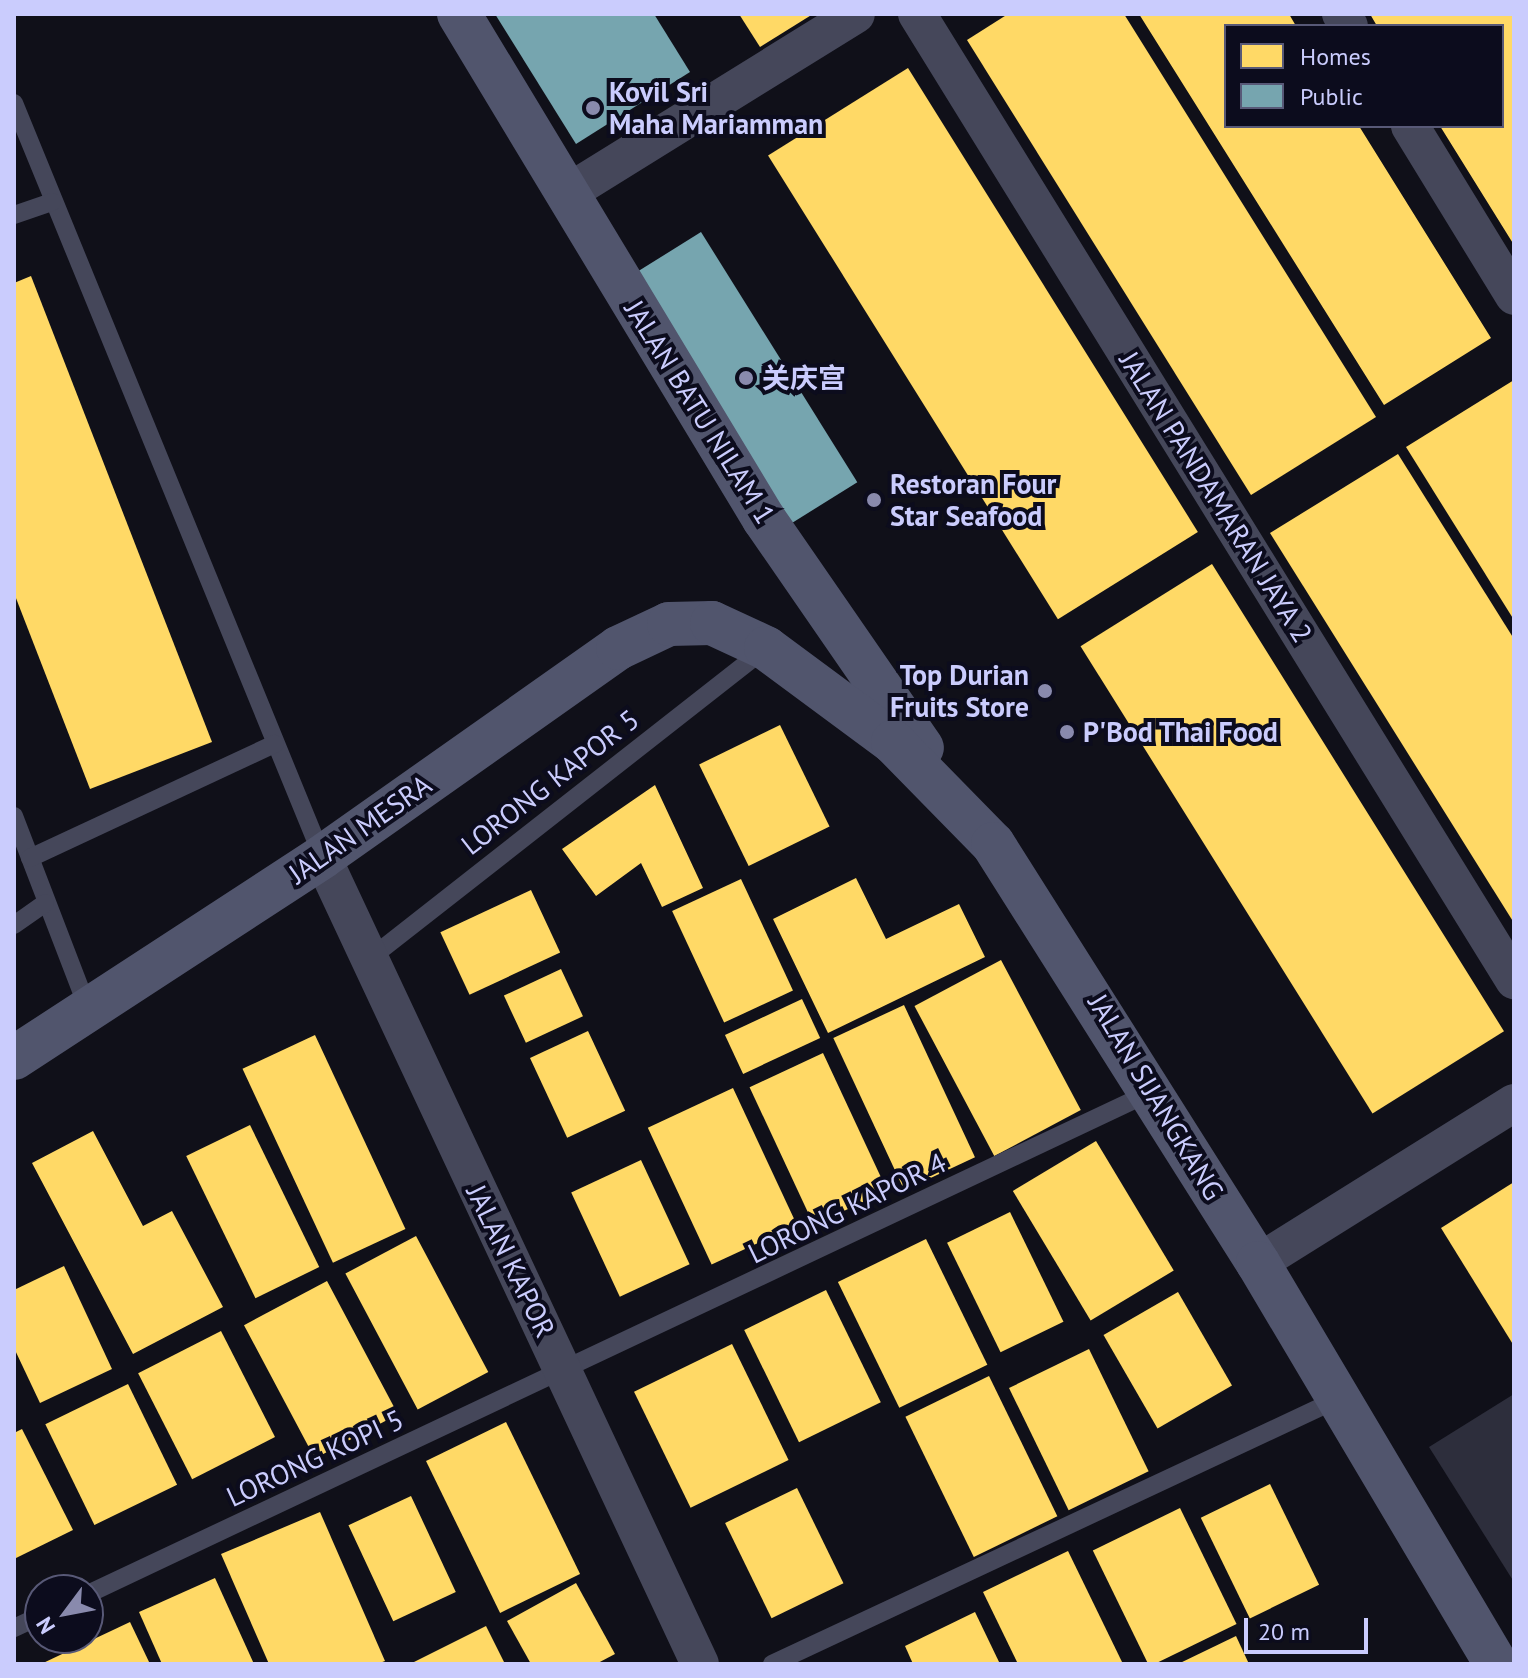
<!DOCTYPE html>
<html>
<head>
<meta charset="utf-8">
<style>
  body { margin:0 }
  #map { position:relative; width:1528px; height:1678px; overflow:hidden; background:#101019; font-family:"PT Sans","Noto Sans SC",sans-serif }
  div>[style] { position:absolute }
  .homes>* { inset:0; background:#ffd966; transform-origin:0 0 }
  .public>* { inset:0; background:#76a5af; transform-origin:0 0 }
  .building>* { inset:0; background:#2d2e3c }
  .lane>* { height:18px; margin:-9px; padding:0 9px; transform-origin:9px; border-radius:9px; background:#45475a }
  .street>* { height:38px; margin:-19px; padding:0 19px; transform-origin:19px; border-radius:19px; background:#45475a }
  .secondary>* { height:44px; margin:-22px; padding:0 22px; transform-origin:22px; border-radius:22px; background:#51556d }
  .dots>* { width:22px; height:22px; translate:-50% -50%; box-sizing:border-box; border:4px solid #0c0c1d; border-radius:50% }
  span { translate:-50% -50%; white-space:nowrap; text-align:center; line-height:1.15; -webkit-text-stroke:8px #0c0c1d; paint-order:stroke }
  .poi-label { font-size:28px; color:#caccfd; font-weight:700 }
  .left { translate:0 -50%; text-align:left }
  .right { translate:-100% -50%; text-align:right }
  .street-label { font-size:28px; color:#caccfd }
  .frame { position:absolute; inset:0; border:16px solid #caccfd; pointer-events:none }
  .legend { position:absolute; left:1224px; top:24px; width:280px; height:104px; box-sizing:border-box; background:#0c0c1d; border:2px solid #585977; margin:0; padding:10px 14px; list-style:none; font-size:24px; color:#caccfd }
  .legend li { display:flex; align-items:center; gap:16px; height:40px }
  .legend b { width:40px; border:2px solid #585977 }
  .north { position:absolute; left:24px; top:1574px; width:80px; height:80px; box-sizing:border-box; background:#0c0c1d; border:2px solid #585977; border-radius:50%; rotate:238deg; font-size:22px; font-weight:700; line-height:32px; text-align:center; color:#caccfd }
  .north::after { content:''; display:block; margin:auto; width:28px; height:36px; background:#898aad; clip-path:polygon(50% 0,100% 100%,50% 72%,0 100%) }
  .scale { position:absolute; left:1244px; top:1618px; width:124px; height:36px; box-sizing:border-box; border:4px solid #caccfd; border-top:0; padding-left:10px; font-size:24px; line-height:28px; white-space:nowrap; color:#caccfd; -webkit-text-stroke:6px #0c0c1d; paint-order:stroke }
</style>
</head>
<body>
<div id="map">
  <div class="homes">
    <div style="clip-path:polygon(739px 14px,813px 14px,760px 47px)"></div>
    <div style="clip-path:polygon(1008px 14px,1124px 14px,1376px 417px,1251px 495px,967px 40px)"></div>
    <div style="clip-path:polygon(1139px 14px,1289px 14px,1296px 26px,1226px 26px,1226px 126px,1359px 126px,1491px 338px,1384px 405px)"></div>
    <div style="clip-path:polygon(1370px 14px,1514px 14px,1514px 245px,1440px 126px,1502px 126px,1502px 26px,1377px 26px)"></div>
    <div style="left:908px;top:68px;width:547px;height:165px;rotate:58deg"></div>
    <div style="clip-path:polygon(31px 276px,212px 742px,90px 789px,14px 593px,14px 283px)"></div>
    <div style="clip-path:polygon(1514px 380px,1514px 620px,1406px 447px)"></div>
    <div style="clip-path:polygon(1398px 454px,1514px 639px,1514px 923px,1270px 533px)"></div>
    <div style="left:1212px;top:564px;width:551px;height:155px;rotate:58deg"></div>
    <div style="left:780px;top:725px;width:113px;height:90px;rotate:64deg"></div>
    <div style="clip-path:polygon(655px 785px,703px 888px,662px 907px,641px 863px,596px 896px,562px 849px)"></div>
    <div style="clip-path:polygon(856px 878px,886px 939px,959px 904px,985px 957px,828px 1033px,773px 919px)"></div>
    <div style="left:741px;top:879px;width:123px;height:76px;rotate:65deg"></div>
    <div style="left:531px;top:890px;width:69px;height:100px;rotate:65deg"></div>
    <div style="left:1001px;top:960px;width:170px;height:98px;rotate:62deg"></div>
    <div style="left:561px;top:969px;width:52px;height:63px;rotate:65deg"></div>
    <div style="left:802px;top:999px;width:43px;height:85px;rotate:65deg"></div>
    <div style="left:904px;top:1005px;width:168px;height:78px;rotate:65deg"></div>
    <div style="left:588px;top:1031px;width:88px;height:64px;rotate:65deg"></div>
    <div style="left:315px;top:1035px;width:214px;height:80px;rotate:65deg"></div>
    <div style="left:823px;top:1053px;width:152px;height:81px;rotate:65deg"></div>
    <div style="left:733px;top:1088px;width:151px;height:94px;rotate:65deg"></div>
    <div style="left:250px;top:1125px;width:158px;height:71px;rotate:64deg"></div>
    <div style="clip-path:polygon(93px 1131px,143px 1226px,172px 1211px,223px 1307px,133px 1354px,32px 1163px)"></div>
    <div style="left:1096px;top:1141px;width:151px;height:97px;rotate:59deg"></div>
    <div style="left:641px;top:1160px;width:115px;height:77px;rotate:65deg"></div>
    <div style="clip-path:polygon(1514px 1182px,1514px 1346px,1441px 1228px)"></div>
    <div style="left:1010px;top:1212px;width:122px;height:70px;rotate:64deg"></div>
    <div style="left:416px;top:1236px;width:154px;height:80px;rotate:62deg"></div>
    <div style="left:926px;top:1239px;width:140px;height:98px;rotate:64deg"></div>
    <div style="clip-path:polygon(64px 1266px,112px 1369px,40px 1403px,14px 1348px,14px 1290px)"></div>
    <div style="left:327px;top:1281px;width:151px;height:94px;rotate:62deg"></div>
    <div style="left:826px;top:1290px;width:125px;height:91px;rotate:64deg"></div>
    <div style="left:1178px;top:1292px;width:108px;height:86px;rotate:60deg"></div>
    <div style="left:221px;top:1331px;width:119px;height:93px;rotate:63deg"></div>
    <div style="left:732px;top:1344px;width:129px;height:109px;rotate:64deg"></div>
    <div style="left:1089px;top:1349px;width:136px;height:89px;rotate:64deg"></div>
    <div style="left:989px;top:1376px;width:156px;height:93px;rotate:64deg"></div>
    <div style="left:128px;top:1384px;width:112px;height:92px;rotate:64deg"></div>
    <div style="left:506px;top:1422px;width:169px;height:89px;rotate:64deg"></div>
    <div style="clip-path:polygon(22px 1429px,73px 1530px,14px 1559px,14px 1433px)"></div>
    <div style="left:1270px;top:1484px;width:112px;height:77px;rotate:64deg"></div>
    <div style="left:797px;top:1488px;width:106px;height:80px;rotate:64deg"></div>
    <div style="left:411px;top:1496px;width:106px;height:69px;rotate:65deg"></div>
    <div style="left:1180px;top:1508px;width:129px;height:97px;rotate:64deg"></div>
    <div style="clip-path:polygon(320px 1512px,385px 1661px,377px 1664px,269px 1664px,221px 1554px)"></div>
    <div style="clip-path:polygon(1068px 1551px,1123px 1664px,1018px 1664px,983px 1592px)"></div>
    <div style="clip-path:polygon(215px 1578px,254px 1664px,162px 1664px,139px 1612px)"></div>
    <div style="clip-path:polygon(576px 1583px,615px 1654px,596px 1664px,531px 1664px,507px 1621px)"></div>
    <div style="clip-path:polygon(975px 1612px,1000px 1664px,913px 1664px,905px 1646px)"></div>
    <div style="clip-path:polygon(130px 1622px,150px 1664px,41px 1664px)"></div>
    <div style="clip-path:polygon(486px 1626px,505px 1664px,410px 1664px)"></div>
    <div style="clip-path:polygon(1236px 1636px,1249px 1664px,1178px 1664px)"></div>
  </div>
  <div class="public">
    <div style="clip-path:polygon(495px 14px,654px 14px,690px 72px,576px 144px)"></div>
    <div style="left:701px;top:232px;width:295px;height:78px;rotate:58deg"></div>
  </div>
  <div class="building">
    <div style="clip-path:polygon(1514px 1394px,1514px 1582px,1429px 1447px)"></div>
  </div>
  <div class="lane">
    <div style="left:14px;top:103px;width:814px;rotate:67.75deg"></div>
    <div style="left:14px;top:215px;width:40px;rotate:-18.9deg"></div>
    <div style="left:14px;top:816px;width:207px;rotate:69deg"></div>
    <div style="left:30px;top:858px;width:270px;rotate:-25deg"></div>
    <div style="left:14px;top:925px;width:38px;rotate:-35deg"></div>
    <div style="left:368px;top:960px;width:506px;rotate:-38.09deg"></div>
    <div style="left:88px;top:1594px;width:1173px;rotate:-25.28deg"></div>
    <div style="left:14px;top:1628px;width:29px;rotate:-25deg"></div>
    <div style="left:772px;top:1664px;width:625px;rotate:-25.09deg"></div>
  </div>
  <div class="street">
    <div style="left:917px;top:14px;width:1136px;rotate:58.28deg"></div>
    <div style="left:1341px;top:14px;width:14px;rotate:56deg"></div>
    <div style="left:1410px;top:126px;width:199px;rotate:58.5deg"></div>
    <div style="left:566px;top:194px;width:341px;rotate:-31.8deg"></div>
    <div style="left:322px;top:857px;width:891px;rotate:64.9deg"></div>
    <div style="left:1258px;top:1263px;width:302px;rotate:-32deg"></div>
  </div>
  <div class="secondary">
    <div style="left:459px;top:14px;width:590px;rotate:58.87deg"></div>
    <div style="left:764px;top:519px;width:278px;rotate:55.4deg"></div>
    <div style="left:14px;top:1058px;width:368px;rotate:-33.1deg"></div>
    <div style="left:322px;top:857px;width:362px;rotate:-35.2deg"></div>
    <div style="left:618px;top:648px;width:56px;rotate:-25.2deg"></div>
    <div style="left:669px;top:624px;width:43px;rotate:-1.3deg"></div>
    <div style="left:712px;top:623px;width:60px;rotate:24.8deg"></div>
    <div style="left:766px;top:648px;width:158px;rotate:36.5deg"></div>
    <div style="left:893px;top:742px;width:143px;rotate:45.6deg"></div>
    <div style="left:993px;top:844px;width:496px;rotate:57.7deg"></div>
    <div style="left:1258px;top:1263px;width:466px;rotate:59.3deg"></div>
  </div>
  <div class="dots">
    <div style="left:593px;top:108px;background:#898aad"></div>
    <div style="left:746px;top:378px;background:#898aad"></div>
    <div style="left:874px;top:500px;background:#898aad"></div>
    <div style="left:1045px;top:691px;background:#898aad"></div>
    <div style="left:1067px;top:732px;background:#898aad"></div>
  </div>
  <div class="poi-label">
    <span class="left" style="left:609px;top:108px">Kovil Sri<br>Maha Mariamman</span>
    <span class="left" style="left:762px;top:378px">关庆宫</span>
    <span class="left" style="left:890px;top:500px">Restoran Four<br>Star Seafood</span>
    <span class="right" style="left:1029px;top:691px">Top Durian<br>Fruits Store</span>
    <span class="left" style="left:1083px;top:732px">P'Bod Thai Food</span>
  </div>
  <div class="street-label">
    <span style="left:700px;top:412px;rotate:58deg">JALAN BATU NILAM 1</span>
    <span style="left:1216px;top:497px;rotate:58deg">JALAN PANDAMARAN JAYA 2</span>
    <span style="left:550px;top:782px;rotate:-38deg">LORONG KAPOR 5</span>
    <span style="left:360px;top:829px;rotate:-35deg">JALAN MESRA</span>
    <span style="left:1156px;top:1097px;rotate:59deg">JALAN SIJANGKANG</span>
    <span style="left:847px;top:1208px;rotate:-26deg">LORONG KAPOR 4</span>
    <span style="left:511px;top:1261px;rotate:64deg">JALAN KAPOR</span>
    <span style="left:315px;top:1458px;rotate:-25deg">LORONG KOPI 5</span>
  </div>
  <div class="frame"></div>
  <ul class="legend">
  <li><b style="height:22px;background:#ffd966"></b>Homes</li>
  <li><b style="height:22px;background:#76a5af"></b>Public</li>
  </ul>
  <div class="north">N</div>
  <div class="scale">20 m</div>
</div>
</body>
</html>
